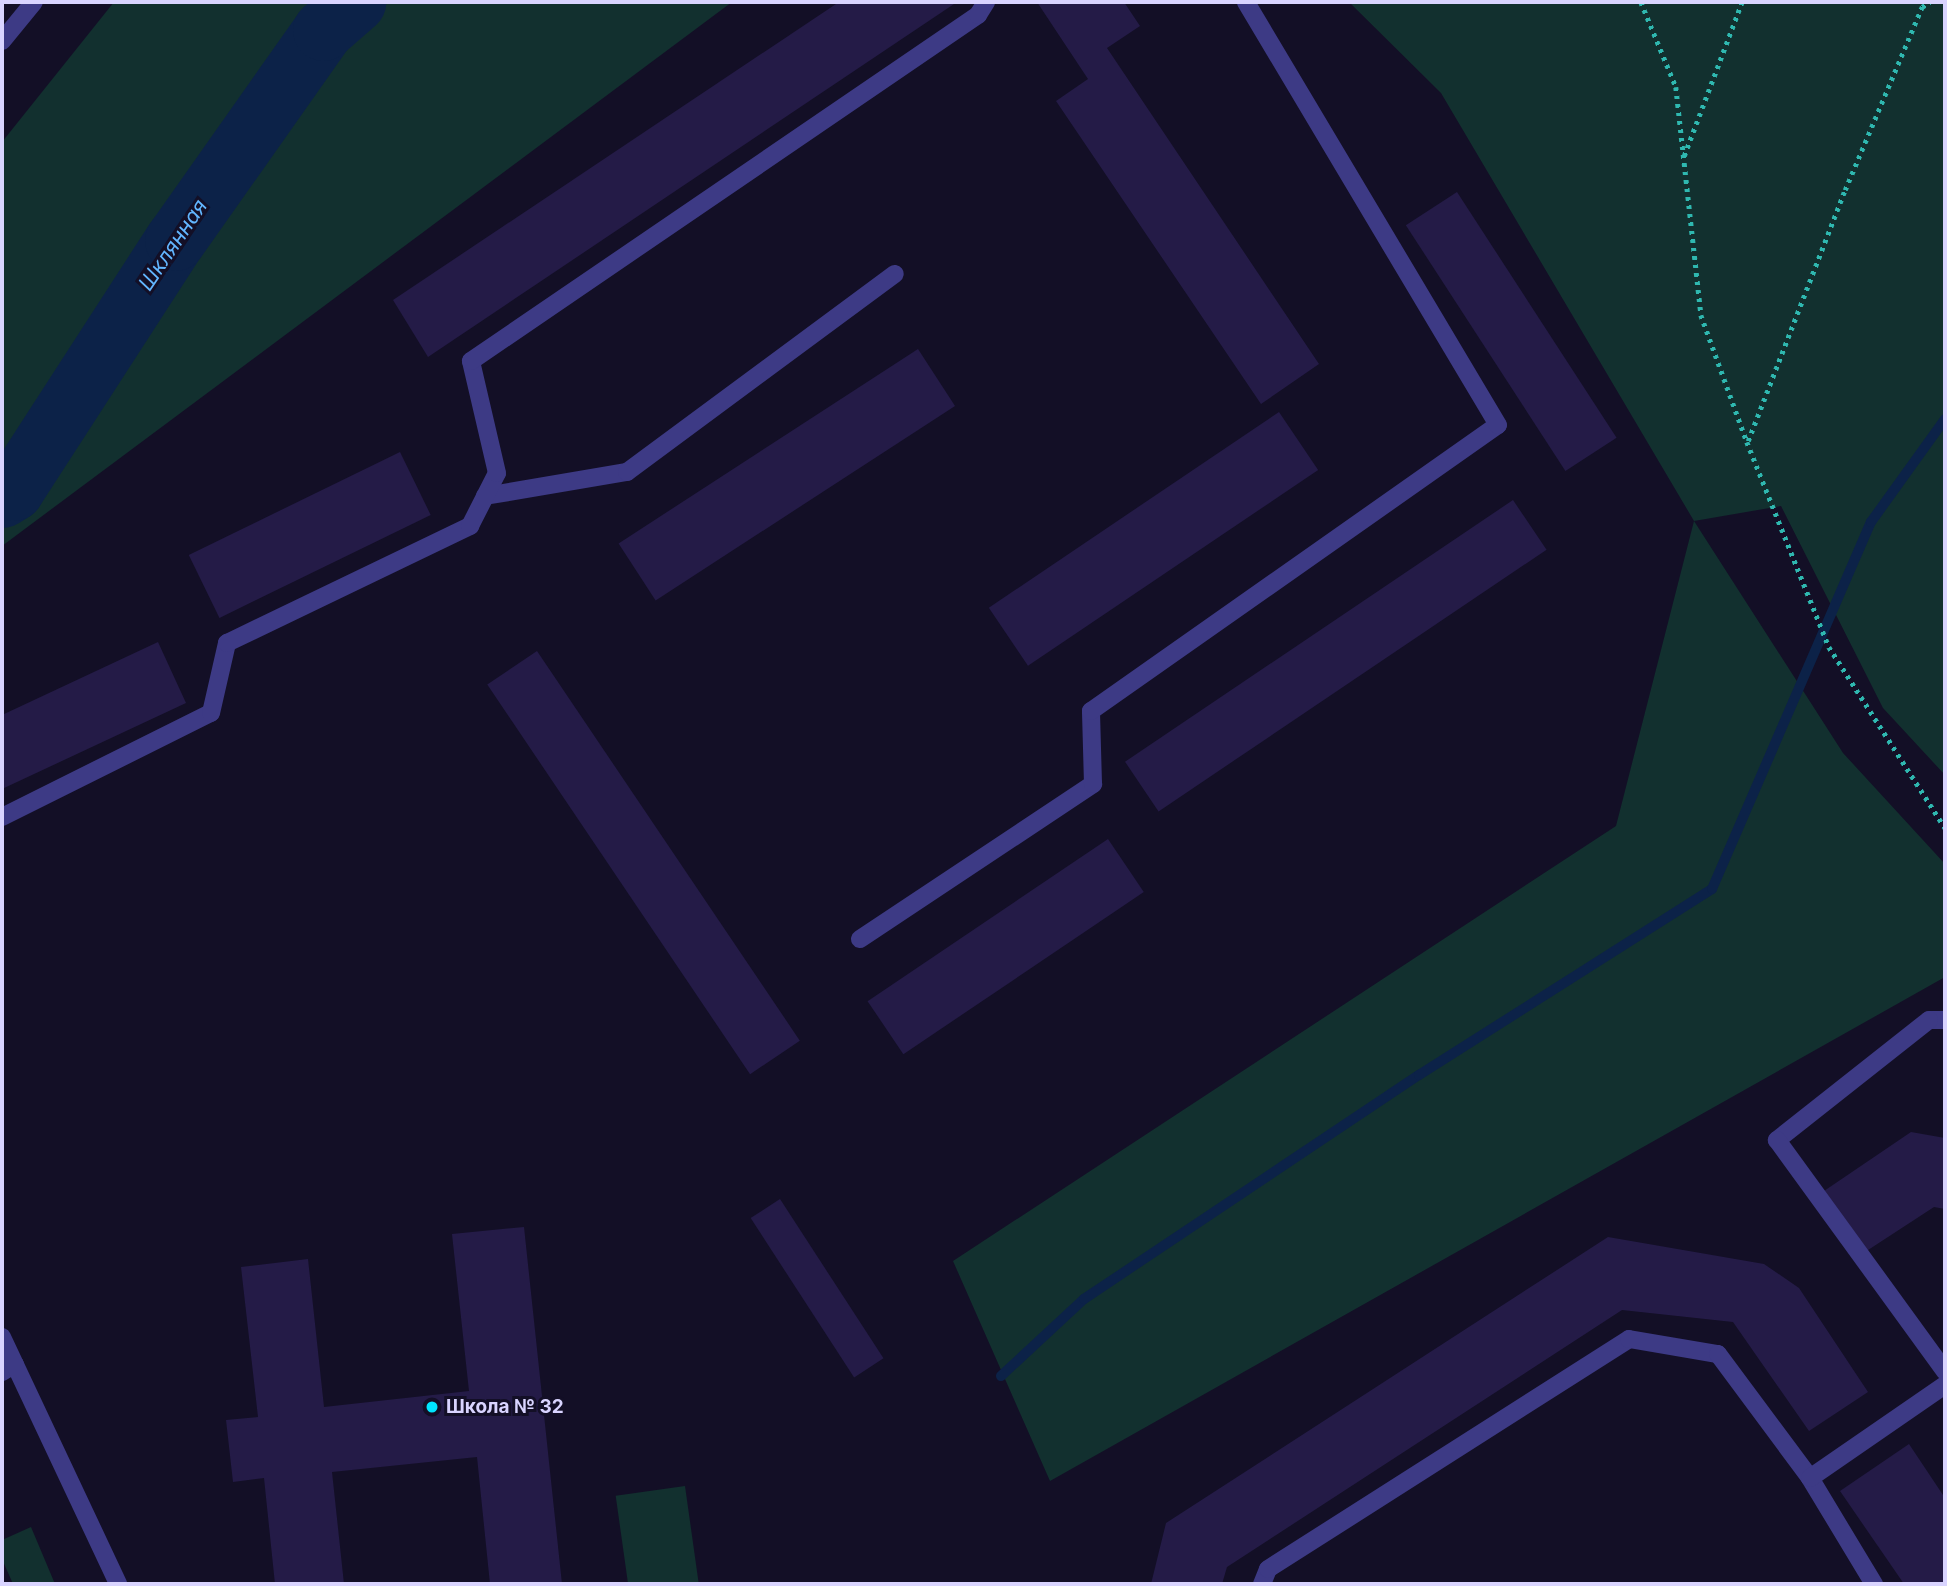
<!DOCTYPE html>
<html>
<head>
<meta charset="utf-8">
<style>
  body { margin:0 }
  #map { position:relative; width:1947px; height:1586px; overflow:hidden; background:#130f26; font-family:Inter,sans-serif }
  div>[style] { position:absolute }
  .green>* { inset:0; background:#12302f; transform-origin:0 0 }
  .stream>* { height:10px; margin:-5px; padding:0 5px; transform-origin:5px; border-radius:5px; background:#0c2248 }
  .river>* { height:61px; margin:-30.5px; padding:0 30.5px; transform-origin:30.5px; border-radius:30.5px; background:#0c2248 }
  .building>* { inset:0; background:#241b47; transform-origin:0 0 }
  .path>* { height:4.5px; margin-top:-2.25px; transform-origin:0; background:repeating-linear-gradient(90deg,#2fb8b0 0 3.5px,transparent 0 8.5px) }
  .service>* { height:18px; margin:-9px; padding:0 9px; transform-origin:9px; border-radius:9px; background:#3d3a85 }
  .minor>* { height:18px; margin:-9px; padding:0 9px; transform-origin:9px; border-radius:9px; background:#3d3a85 }
  .dots>* { width:19px; height:19px; translate:-50% -50%; box-sizing:border-box; border:4px solid #130f26; border-radius:50% }
  span { translate:-50% -50%; white-space:nowrap; text-align:center; line-height:1.15; -webkit-text-stroke:6px #130f26; paint-order:stroke }
  .poi-label { font-size:19px; color:#d9d4ff; font-weight:700 }
  .left { translate:0 -50%; text-align:left }
  .water-label { font-size:21px; color:#62b6ff; font-style:italic }
  .frame { position:absolute; inset:0; border:4px solid #d9d4ff; pointer-events:none }
</style>
</head>
<body>
<div id="map">
  <div class="green">
    <div style="clip-path:polygon(114px 2px,732px 2px,2px 546px,2px 142px)"></div>
    <div style="clip-path:polygon(1349px 2px,1945px 2px,1945px 775px,1883px 708px,1781px 506px,1694px 521px,1843px 753px,1945px 864px,1945px 977px,1050px 1481px,953px 1261px,1616px 826px,1694px 521px,1441px 93px)"></div>
    <div style="left:685px;top:1486px;width:99px;height:70px;rotate:82deg"></div>
    <div style="clip-path:polygon(31px 1527px,55px 1584px,13px 1584px,2px 1559px,2px 1540px)"></div>
  </div>
  <div class="stream">
    <div style="left:1001px;top:1376px;width:113px;rotate:-42.9deg"></div>
    <div style="left:1084px;top:1299px;width:403px;rotate:-33.8deg"></div>
    <div style="left:1419px;top:1075px;width:347px;rotate:-32.4deg"></div>
    <div style="left:1712px;top:889px;width:400px;rotate:-66.6deg"></div>
    <div style="left:1871px;top:522px;width:127px;rotate:-54.3deg"></div>
  </div>
  <div class="river">
    <div style="left:2px;top:497px;width:13px;rotate:-32deg"></div>
    <div style="left:13px;top:490px;width:298px;rotate:-57.1deg"></div>
    <div style="left:175px;top:240px;width:257px;rotate:-54.8deg"></div>
    <div style="left:323px;top:30px;width:43px;rotate:-41.2deg"></div>
  </div>
  <div class="building">
    <div style="clip-path:polygon(839px 2px,957px 2px,428px 357px,393px 300px)"></div>
    <div style="clip-path:polygon(1037px 2px,1124px 2px,1140px 26px,1107px 48px,1319px 364px,1261px 404px,1056px 101px,1088px 79px)"></div>
    <div style="left:1457px;top:192px;width:293px;height:61px;rotate:57deg"></div>
    <div style="left:918px;top:349px;width:68px;height:357px;rotate:57deg"></div>
    <div style="left:1279px;top:412px;width:70px;height:350px;rotate:56deg"></div>
    <div style="left:400px;top:452px;width:70px;height:235px;rotate:64deg"></div>
    <div style="left:1513px;top:500px;width:60px;height:468px;rotate:56deg"></div>
    <div style="clip-path:polygon(158px 642px,186px 703px,2px 789px,2px 715px)"></div>
    <div style="left:537px;top:651px;width:470px;height:60px;rotate:56deg"></div>
    <div style="left:1108px;top:839px;width:64px;height:290px;rotate:56deg"></div>
    <div style="clip-path:polygon(1911px 1132px,1945px 1138px,1945px 1209px,1934px 1207px,1865px 1252px,1824px 1191px)"></div>
    <div style="left:780px;top:1199px;width:190px;height:35px;rotate:57deg"></div>
    <div style="clip-path:polygon(524px 1227px,562px 1584px,490px 1584px,477px 1457px,332px 1472px,344px 1584px,275px 1584px,264px 1478px,233px 1482px,226px 1420px,258px 1417px,241px 1267px,308px 1259px,324px 1407px,469px 1391px,452px 1234px)"></div>
    <div style="clip-path:polygon(1608px 1237px,1764px 1264px,1799px 1288px,1868px 1392px,1809px 1431px,1733px 1322px,1622px 1310px,1227px 1567px,1222px 1584px,1151px 1584px,1166px 1523px)"></div>
    <div style="clip-path:polygon(1909px 1444px,1945px 1498px,1945px 1584px,1904px 1584px,1840px 1491px)"></div>
  </div>
  <div class="path">
    <div style="left:1641px;top:2px;width:92px;rotate:67.6deg"></div>
    <div style="left:1676px;top:87px;width:229px;rotate:83.7deg"></div>
    <div style="left:1701px;top:315px;width:135px;rotate:70.1deg"></div>
    <div style="left:1747px;top:442px;width:221px;rotate:68.2deg"></div>
    <div style="left:1829px;top:647px;width:215px;rotate:57.3deg"></div>
    <div style="left:1684px;top:156px;width:165px;rotate:-69.4deg"></div>
    <div style="left:1748px;top:441px;width:269px;rotate:-68.9deg"></div>
    <div style="left:1845px;top:190px;width:199px;rotate:-67.2deg"></div>
    <div style="left:1922px;top:7px;width:9px;rotate:-32deg"></div>
  </div>
  <div class="service">
    <div style="left:2px;top:41px;width:50px;rotate:-50.6deg"></div>
    <div style="left:485px;top:496px;width:144px;rotate:-9.6deg"></div>
    <div style="left:627px;top:472px;width:333px;rotate:-36.5deg"></div>
    <div style="left:2px;top:817px;width:233px;rotate:-26.5deg"></div>
    <div style="left:211px;top:713px;width:72px;rotate:-77.1deg"></div>
    <div style="left:227px;top:643px;width:270px;rotate:-25.7deg"></div>
    <div style="left:470px;top:526px;width:59px;rotate:-63deg"></div>
    <div style="left:497px;top:473px;width:115px;rotate:-103.1deg"></div>
    <div style="left:471px;top:361px;width:614px;rotate:-34.31deg"></div>
    <div style="left:978px;top:15px;width:15px;rotate:-58deg"></div>
    <div style="left:860px;top:939px;width:280px;rotate:-33.6deg"></div>
    <div style="left:1093px;top:784px;width:73px;rotate:-91.6deg"></div>
    <div style="left:1091px;top:711px;width:497px;rotate:-35.1deg"></div>
    <div style="left:1498px;top:425px;width:492px;rotate:-120.8deg"></div>
    <div style="left:1945px;top:1020px;width:16px;rotate:180deg"></div>
    <div style="left:1929px;top:1020px;width:194px;rotate:141.7deg"></div>
    <div style="left:1777px;top:1140px;width:286px;rotate:54deg"></div>
    <div style="left:2px;top:1372px;width:15px;rotate:-32deg"></div>
    <div style="left:1810px;top:1478px;width:124px;rotate:58.9deg"></div>
    <div style="left:1262px;top:1584px;width:16px;rotate:-68deg"></div>
    <div style="left:1268px;top:1569px;width:428px;rotate:-32.5deg"></div>
    <div style="left:1629px;top:1339px;width:90px;rotate:9.6deg"></div>
    <div style="left:1718px;top:1354px;width:154px;rotate:53.4deg"></div>
    <div style="left:1810px;top:1478px;width:164px;rotate:-34.6deg"></div>
  </div>
  <div class="minor">
    <div style="left:2px;top:1337px;width:273px;rotate:64.8deg"></div>
  </div>
  <div class="dots">
    <div style="left:432px;top:1407px;background:#00e5ff"></div>
  </div>
  <div class="poi-label">
    <span class="left" style="left:446px;top:1407px">Школа № 32</span>
  </div>
  <div class="water-label">
    <span style="left:173px;top:245px;rotate:-56deg">Шклянная</span>
  </div>
  <div class="frame"></div>
</div>
</body>
</html>
